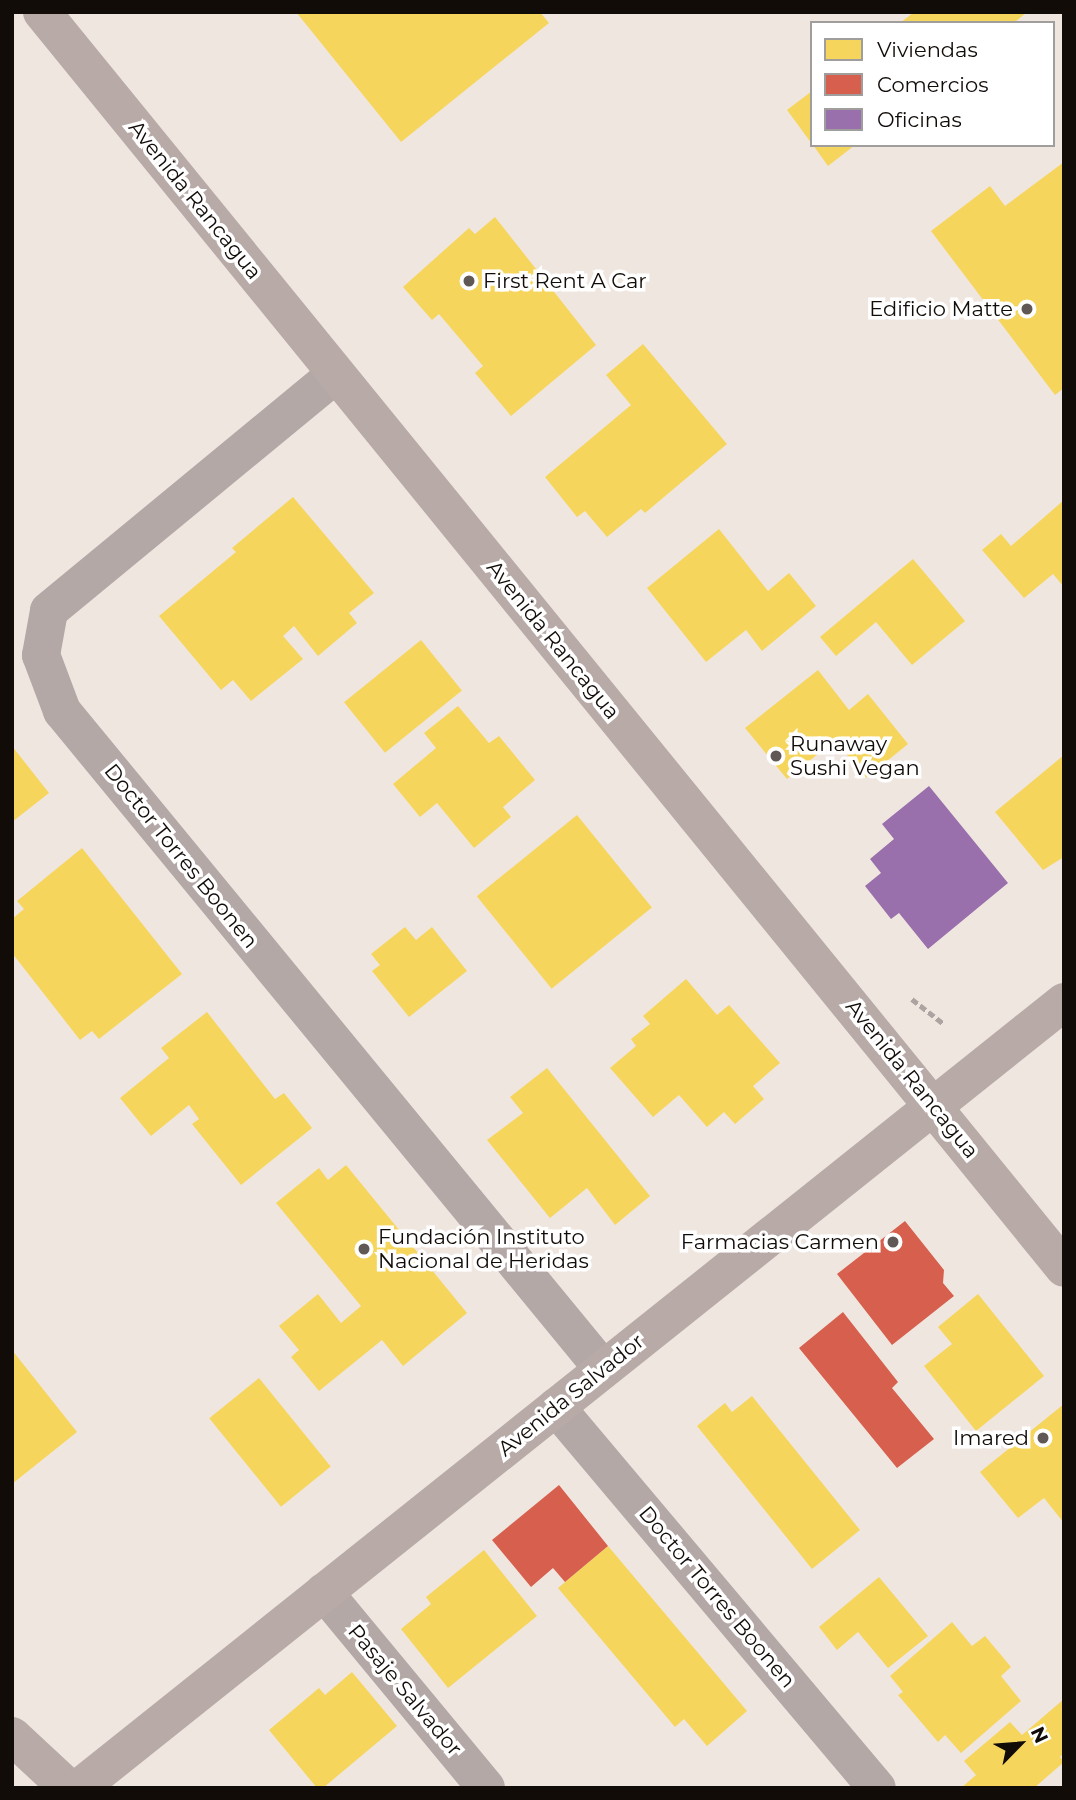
<!DOCTYPE html>
<html>
<head>
<meta charset="utf-8">
<style>
  body { margin:0 }
  #map { position:relative; width:1076px; height:1800px; overflow:hidden; background:#f0e6e0; font-family:Montserrat,sans-serif }
  div>[style] { position:absolute }
  .homes>* { inset:0; background:#f6d55c; transform-origin:0 0 }
  .shops>* { inset:0; background:#d6604d }
  .offices>* { inset:0; background:#9970ab }
  .path>* { height:4.5px; margin-top:-2.25px; transform-origin:0; background:repeating-linear-gradient(90deg,#ada4a1 0 7px,transparent 0 10.5px) }
  .minor>* { height:38px; margin:-19px; padding:0 19px; transform-origin:19px; border-radius:19px; background:#b4a8a7 }
  .major>* { height:38px; margin:-19px; padding:0 19px; transform-origin:19px; border-radius:19px; background:#b7aaa7 }
  .dots>* { width:19px; height:19px; translate:-50% -50%; box-sizing:border-box; border:4px solid #fff; border-radius:50% }
  span { translate:-50% -50%; white-space:nowrap; text-align:center; line-height:1.15; -webkit-text-stroke:7px #fff; paint-order:stroke }
  .street-label { font-size:21px; color:#120c09 }
  .poi-label { font-size:21px; color:#120c09 }
  .left { translate:0 -50%; text-align:left }
  .right { translate:-100% -50%; text-align:right }
  .frame { position:absolute; inset:0; border:14px solid #120c09; pointer-events:none }
  .legend { position:absolute; left:810px; top:21px; width:245px; height:126px; box-sizing:border-box; background:#fff; border:2px solid #a09e9d; margin:0; padding:9px 12px; list-style:none; font-size:21px; color:#120c09 }
  .legend li { display:flex; align-items:center; gap:14px; height:35px }
  .legend b { width:35px; border:2px solid #a09e9d }
  .north { position:absolute; left:985px; top:1709px; width:70px; height:70px; -webkit-text-stroke:5px #fff; paint-order:stroke; rotate:65deg; font-size:19px; font-weight:700; line-height:28px; text-align:center; color:#120c09 }
  .north::after { content:''; display:block; margin:auto; width:24px; height:32px; background:#120c09; clip-path:polygon(50% 0,100% 100%,50% 72%,0 100%) }
</style>
</head>
<body>
<div id="map">
  <div class="homes">
    <div style="clip-path:polygon(296px 12px,540px 12px,549px 23px,401px 142px)"></div>
    <div style="clip-path:polygon(914px 12px,1027px 12px,1014px 23px,900px 23px)"></div>
    <div style="clip-path:polygon(812px 91px,812px 144px,787px 110px)"></div>
    <div style="clip-path:polygon(813px 145px,855px 145px,828px 166px)"></div>
    <div style="clip-path:polygon(1064px 162px,1064px 388px,1055px 395px,931px 231px,990px 186px,1005px 206px)"></div>
    <div style="clip-path:polygon(495px 217px,596px 345px,511px 416px,475px 373px,483px 366px,439px 314px,432px 320px,403px 287px,469px 228px,475px 234px)"></div>
    <div style="clip-path:polygon(643px 344px,727px 444px,645px 513px,641px 509px,607px 537px,585px 511px,577px 517px,545px 477px,631px 405px,606px 375px)"></div>
    <div style="clip-path:polygon(293px 497px,374px 593px,349px 613px,357px 623px,318px 656px,294px 626px,283px 636px,303px 659px,251px 701px,233px 680px,221px 690px,159px 616px,236px 552px,232px 548px)"></div>
    <div style="clip-path:polygon(1064px 500px,1064px 587px,1053px 574px,1024px 598px,982px 550px,1001px 534px,1011px 546px)"></div>
    <div style="clip-path:polygon(719px 529px,768px 591px,789px 573px,816px 606px,762px 651px,746px 630px,706px 662px,647px 588px)"></div>
    <div style="clip-path:polygon(913px 559px,965px 621px,912px 665px,876px 622px,836px 656px,820px 637px)"></div>
    <div style="left:421px;top:640px;width:65px;height:99px;rotate:51deg"></div>
    <div style="clip-path:polygon(818px 670px,849px 710px,868px 694px,908px 744px,866px 778px,835px 740px,787px 779px,745px 728px)"></div>
    <div style="clip-path:polygon(458px 706px,489px 743px,499px 736px,535px 780px,503px 807px,511px 817px,474px 848px,437px 803px,420px 817px,393px 784px,436px 748px,424px 733px)"></div>
    <div style="clip-path:polygon(12px 746px,49px 793px,12px 822px)"></div>
    <div style="clip-path:polygon(1064px 755px,1064px 857px,1043px 870px,995px 812px)"></div>
    <div style="left:577px;top:815px;width:119px;height:129px;rotate:51deg"></div>
    <div style="clip-path:polygon(82px 848px,182px 974px,99px 1039px,92px 1031px,80px 1040px,12px 953px,12px 919px,24px 909px,17px 901px)"></div>
    <div style="clip-path:polygon(405px 927px,416px 940px,432px 927px,467px 971px,409px 1017px,372px 971px,380px 965px,371px 954px)"></div>
    <div style="clip-path:polygon(686px 979px,717px 1015px,729px 1005px,780px 1063px,753px 1086px,764px 1099px,735px 1124px,724px 1112px,707px 1127px,679px 1095px,653px 1117px,610px 1068px,636px 1046px,631px 1039px,650px 1024px,643px 1016px)"></div>
    <div style="clip-path:polygon(207px 1012px,275px 1099px,284px 1093px,312px 1128px,241px 1185px,192px 1124px,199px 1119px,189px 1105px,151px 1136px,120px 1098px,169px 1058px,161px 1048px)"></div>
    <div style="clip-path:polygon(547px 1068px,650px 1196px,615px 1225px,587px 1188px,550px 1218px,487px 1140px,523px 1113px,510px 1097px)"></div>
    <div style="clip-path:polygon(346px 1165px,467px 1313px,403px 1366px,382px 1340px,319px 1391px,291px 1357px,299px 1350px,279px 1326px,318px 1294px,341px 1323px,361px 1306px,276px 1203px,319px 1168px,328px 1180px)"></div>
    <div style="clip-path:polygon(978px 1294px,1044px 1376px,976px 1431px,924px 1366px,952px 1344px,938px 1327px)"></div>
    <div style="clip-path:polygon(12px 1350px,77px 1432px,12px 1484px)"></div>
    <div style="left:259px;top:1378px;width:114px;height:64px;rotate:51deg"></div>
    <div style="clip-path:polygon(752px 1396px,860px 1530px,812px 1569px,697px 1426px,725px 1403px,732px 1412px)"></div>
    <div style="clip-path:polygon(1064px 1404px,1064px 1523px,1044px 1498px,1018px 1518px,980px 1472px)"></div>
    <div style="clip-path:polygon(608px 1546px,747px 1711px,707px 1746px,684px 1719px,675px 1727px,558px 1588px)"></div>
    <div style="clip-path:polygon(484px 1550px,537px 1616px,448px 1688px,401px 1629px,431px 1604px,426px 1597px)"></div>
    <div style="clip-path:polygon(879px 1577px,928px 1636px,888px 1668px,858px 1632px,837px 1650px,819px 1627px)"></div>
    <div style="clip-path:polygon(952px 1622px,972px 1646px,985px 1636px,1011px 1667px,1001px 1676px,1021px 1701px,961px 1753px,945px 1735px,938px 1742px,898px 1695px,903px 1692px,890px 1676px)"></div>
    <div style="clip-path:polygon(352px 1672px,397px 1726px,323px 1788px,317px 1788px,269px 1730px,319px 1688px,325px 1695px)"></div>
    <div style="clip-path:polygon(1064px 1699px,1064px 1753px,1060px 1757px,1064px 1762px,1034px 1788px,961px 1788px,976px 1775px,964px 1761px,1010px 1722px,1022px 1735px)"></div>
  </div>
  <div class="shops">
    <div style="clip-path:polygon(905px 1221px,944px 1270px,943px 1283px,954px 1296px,892px 1345px,837px 1274px)"></div>
    <div style="clip-path:polygon(843px 1312px,898px 1382px,892px 1388px,934px 1439px,897px 1468px,799px 1348px)"></div>
    <div style="clip-path:polygon(559px 1485px,608px 1546px,565px 1582px,553px 1568px,531px 1587px,492px 1540px)"></div>
  </div>
  <div class="offices">
    <div style="clip-path:polygon(929px 786px,1008px 883px,928px 949px,899px 913px,891px 919px,865px 886px,881px 873px,870px 859px,894px 839px,882px 824px)"></div>
  </div>
  <div class="path">
    <div style="left:912px;top:999px;width:39px;rotate:38deg"></div>
  </div>
  <div class="minor">
    <div style="left:336px;top:374px;width:372px;rotate:140.5deg"></div>
    <div style="left:49px;top:611px;width:45px;rotate:100.3deg"></div>
    <div style="left:41px;top:655px;width:60px;rotate:69.4deg"></div>
    <div style="left:62px;top:711px;width:852px;rotate:50.57deg"></div>
    <div style="left:556px;top:1407px;width:498px;rotate:49.9deg"></div>
    <div style="left:324px;top:1592px;width:254px;rotate:50.4deg"></div>
  </div>
  <div class="major">
    <div style="left:42px;top:12px;width:1619px;rotate:50.86deg"></div>
    <div style="left:12px;top:1736px;width:76px;rotate:42.9deg"></div>
    <div style="left:79px;top:1788px;width:1260px;rotate:-38.59deg"></div>
  </div>
  <div class="dots">
    <div style="left:469px;top:281px;background:#605854"></div>
    <div style="left:1027px;top:309px;background:#605854"></div>
    <div style="left:776px;top:756px;background:#605854"></div>
    <div style="left:893px;top:1242px;background:#605854"></div>
    <div style="left:364px;top:1249px;background:#605854"></div>
    <div style="left:1043px;top:1438px;background:#605854"></div>
  </div>
  <div class="street-label">
    <span style="left:195px;top:200px;rotate:51deg">Avenida Rancagua</span>
    <span style="left:553px;top:640px;rotate:51deg">Avenida Rancagua</span>
    <span style="left:181px;top:856px;rotate:51deg">Doctor Torres Boonen</span>
    <span style="left:912px;top:1079px;rotate:51deg">Avenida Rancagua</span>
    <span style="left:571px;top:1395px;rotate:-39deg">Avenida Salvador</span>
    <span style="left:717px;top:1597px;rotate:50deg">Doctor Torres Boonen</span>
    <span style="left:405px;top:1690px;rotate:50deg">Pasaje Salvador</span>
  </div>
  <div class="poi-label">
    <span class="left" style="left:483px;top:281px">First Rent A Car</span>
    <span class="right" style="left:1013px;top:309px">Edificio Matte</span>
    <span class="left" style="left:790px;top:756px">Runaway<br>Sushi Vegan</span>
    <span class="left" style="left:378px;top:1249px">Fundación Instituto<br>Nacional de Heridas</span>
    <span class="right" style="left:879px;top:1242px">Farmacias Carmen</span>
    <span class="right" style="left:1029px;top:1438px">Imared</span>
  </div>
  <div class="frame"></div>
  <ul class="legend">
  <li><b style="height:19px;background:#f6d55c"></b>Viviendas</li>
  <li><b style="height:19px;background:#d6604d"></b>Comercios</li>
  <li><b style="height:19px;background:#9970ab"></b>Oficinas</li>
  </ul>
  <div class="north">N</div>
</div>
</body>
</html>
